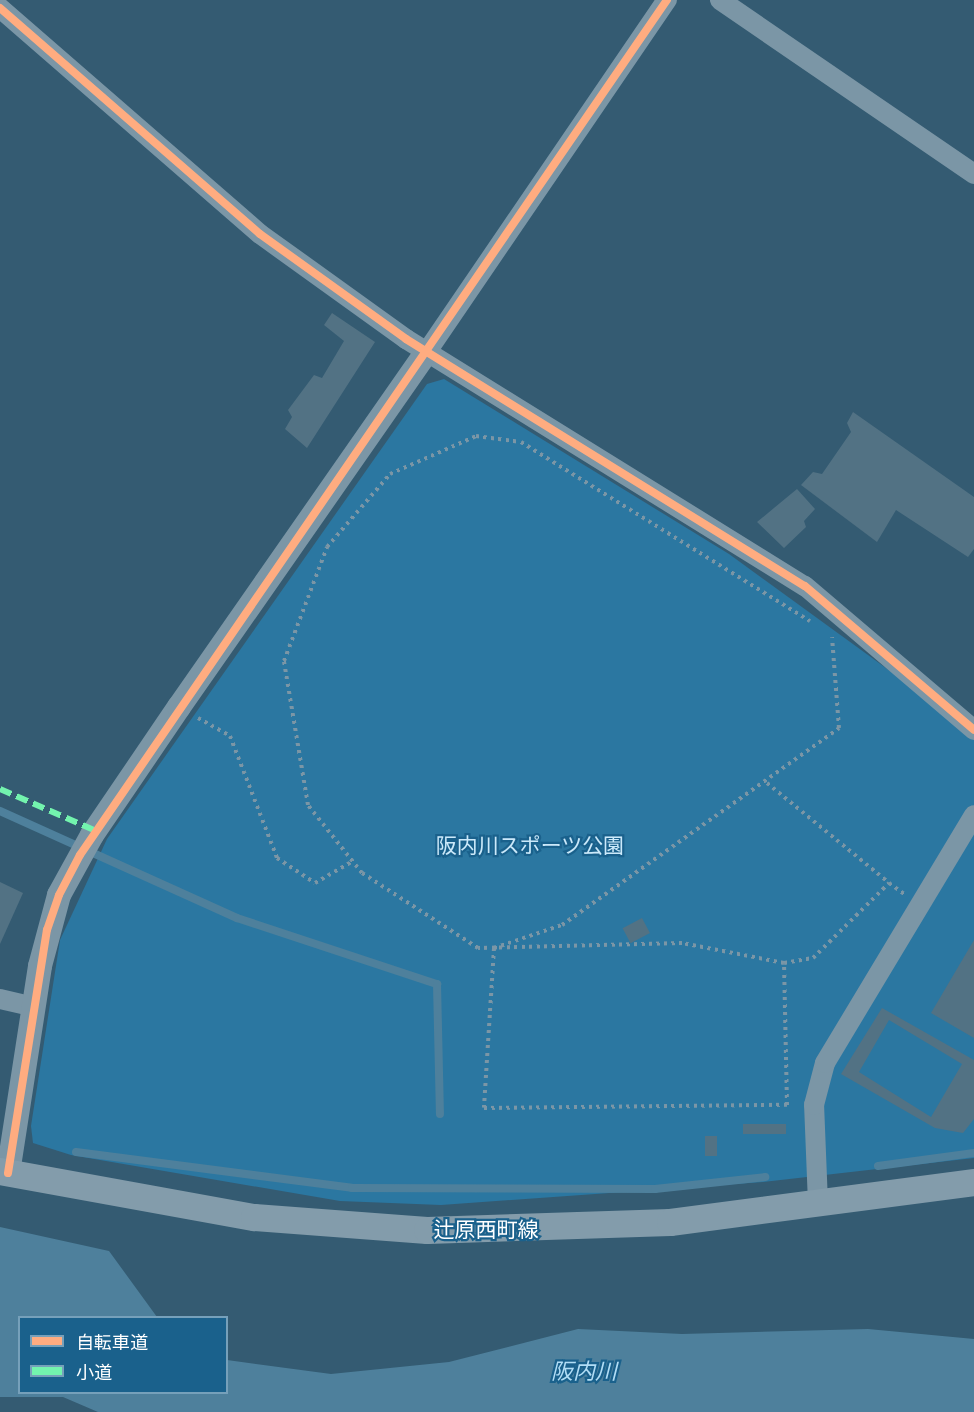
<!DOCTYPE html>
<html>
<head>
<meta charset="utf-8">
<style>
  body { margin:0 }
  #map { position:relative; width:974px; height:1412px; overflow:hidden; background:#345b72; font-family:Lato,"Noto Sans JP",sans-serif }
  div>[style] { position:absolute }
  .green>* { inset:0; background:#2b77a1 }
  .water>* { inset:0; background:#4e809c }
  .stream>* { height:8px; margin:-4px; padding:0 4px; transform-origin:4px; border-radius:4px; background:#4e809c }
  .building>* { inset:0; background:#527284; transform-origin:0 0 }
  .path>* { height:4px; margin-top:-2px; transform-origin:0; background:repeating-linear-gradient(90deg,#7b96a6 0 3px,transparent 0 7.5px) }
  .minor>* { height:20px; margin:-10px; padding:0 10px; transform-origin:10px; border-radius:10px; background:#7b96a6 }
  .tertiary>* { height:24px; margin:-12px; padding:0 12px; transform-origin:12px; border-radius:12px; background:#7b96a6 }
  .secondary>* { height:27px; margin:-13.5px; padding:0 13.5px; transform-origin:13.5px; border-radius:13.5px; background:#839cab }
  .quiet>* { height:6px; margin-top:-3px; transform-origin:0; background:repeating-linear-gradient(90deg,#73f3ae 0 12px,transparent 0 18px) }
  .cycleway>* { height:8px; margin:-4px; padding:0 4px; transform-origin:4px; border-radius:4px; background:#ffac80 }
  span { translate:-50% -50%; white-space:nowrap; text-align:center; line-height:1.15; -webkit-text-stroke:4.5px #1a618c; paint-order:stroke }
  .park-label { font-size:21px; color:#cbe9fa }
  .street-label { font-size:21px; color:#fff }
  .water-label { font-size:22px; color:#b1ddf5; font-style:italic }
  .legend { position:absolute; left:18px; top:1316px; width:210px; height:78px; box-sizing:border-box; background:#1a618c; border:2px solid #76a0ba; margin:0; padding:8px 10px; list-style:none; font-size:18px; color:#fff }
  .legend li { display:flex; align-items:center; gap:12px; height:30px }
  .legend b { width:30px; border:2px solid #76a0ba }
</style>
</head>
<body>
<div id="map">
  <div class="green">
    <div style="clip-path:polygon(444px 379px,729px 554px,974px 732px,974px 1158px,763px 1182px,441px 1205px,340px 1201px,71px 1155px,33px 1143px,31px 1126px,60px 940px,107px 839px,427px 384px)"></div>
  </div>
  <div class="water">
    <div style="clip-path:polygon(0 1227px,109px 1251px,157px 1317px,20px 1318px,20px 1392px,226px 1392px,227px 1360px,331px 1374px,449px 1362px,578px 1329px,682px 1334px,868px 1329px,974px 1339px,974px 1412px,98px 1412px,63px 1397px,0 1397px)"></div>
  </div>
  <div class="stream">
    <div style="left:0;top:811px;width:260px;rotate:24.3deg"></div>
    <div style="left:237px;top:918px;width:211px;rotate:18.3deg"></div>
    <div style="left:437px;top:984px;width:130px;rotate:88.7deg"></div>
    <div style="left:76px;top:1152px;width:278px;rotate:7.4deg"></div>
    <div style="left:352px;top:1188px;width:303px;rotate:0.2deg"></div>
    <div style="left:655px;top:1189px;width:111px;rotate:-6.2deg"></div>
    <div style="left:878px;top:1166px;width:97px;rotate:-7.7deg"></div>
  </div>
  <div class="building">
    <div style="clip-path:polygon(332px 313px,375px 342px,307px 448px,285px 429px,292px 417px,288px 410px,314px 375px,322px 378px,344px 341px,324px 325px)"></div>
    <div style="clip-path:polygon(853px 412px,974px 497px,974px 549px,968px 557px,896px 510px,877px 542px,801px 485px,813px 472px,822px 474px,851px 432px,847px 423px)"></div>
    <div style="clip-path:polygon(797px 489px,815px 509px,804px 521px,806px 527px,784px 548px,757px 522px)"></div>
    <div style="clip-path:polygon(0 882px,23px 893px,0 944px)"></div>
    <div style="left:642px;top:918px;width:17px;height:22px;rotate:62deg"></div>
    <div style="clip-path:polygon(974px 940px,974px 1038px,931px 1013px)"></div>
    <div style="clip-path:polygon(evenodd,882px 1008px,974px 1060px,974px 1119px,963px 1133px,935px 1128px,841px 1074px,882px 1008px,889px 1020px,962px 1064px,931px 1117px,859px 1072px,889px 1020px)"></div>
    <div style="left:743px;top:1124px;width:43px;height:10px"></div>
    <div style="left:705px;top:1136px;width:12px;height:20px"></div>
  </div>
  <div class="path">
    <div style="left:198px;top:718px;width:37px;rotate:29deg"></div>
    <div style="left:230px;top:736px;width:131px;rotate:68.9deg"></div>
    <div style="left:277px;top:858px;width:45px;rotate:33.3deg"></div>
    <div style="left:315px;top:883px;width:44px;rotate:-30.1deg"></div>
    <div style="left:767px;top:783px;width:158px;rotate:39.3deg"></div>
    <div style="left:494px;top:948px;width:72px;rotate:-18.7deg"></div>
    <div style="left:562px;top:925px;width:340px;rotate:-35.4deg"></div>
    <div style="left:839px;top:728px;width:91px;rotate:-94.4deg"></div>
    <div style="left:494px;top:948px;width:160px;rotate:93.6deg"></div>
    <div style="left:484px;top:1108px;width:303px;rotate:-0.6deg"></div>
    <div style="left:787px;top:1105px;width:142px;rotate:-91.2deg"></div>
    <div style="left:784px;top:963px;width:104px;rotate:-168.9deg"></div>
    <div style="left:682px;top:943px;width:204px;rotate:178.6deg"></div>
    <div style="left:478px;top:948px;width:138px;rotate:-147.1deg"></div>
    <div style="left:362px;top:873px;width:87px;rotate:-128.5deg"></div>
    <div style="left:308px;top:805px;width:146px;rotate:-99.5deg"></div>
    <div style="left:284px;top:661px;width:122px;rotate:-69.3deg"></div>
    <div style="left:327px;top:547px;width:96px;rotate:-49.2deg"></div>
    <div style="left:390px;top:474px;width:94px;rotate:-23.8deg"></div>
    <div style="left:476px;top:436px;width:45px;rotate:7.6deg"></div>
    <div style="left:521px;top:442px;width:340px;rotate:31.8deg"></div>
    <div style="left:784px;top:963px;width:29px;rotate:-10deg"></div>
    <div style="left:813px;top:958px;width:107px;rotate:-44.6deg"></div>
    <div style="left:889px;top:883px;width:19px;rotate:36deg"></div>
  </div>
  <div class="minor">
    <div style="left:720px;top:0;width:308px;rotate:34.4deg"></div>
    <div style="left:0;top:8px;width:344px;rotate:41deg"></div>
    <div style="left:260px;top:234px;width:180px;rotate:35.7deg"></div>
    <div style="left:406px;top:339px;width:469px;rotate:31.8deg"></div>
    <div style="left:805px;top:586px;width:222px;rotate:40.4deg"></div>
    <div style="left:428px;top:350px;width:424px;rotate:-55.7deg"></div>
    <div style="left:0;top:999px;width:35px;rotate:13deg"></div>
    <div style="left:818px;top:1203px;width:98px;rotate:-92.3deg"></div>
    <div style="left:814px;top:1105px;width:43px;rotate:-75.3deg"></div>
    <div style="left:825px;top:1063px;width:289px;rotate:-59deg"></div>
  </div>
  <div class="tertiary">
    <div style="left:8px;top:1173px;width:209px;rotate:-81.2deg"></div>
    <div style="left:40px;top:966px;width:73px;rotate:-75deg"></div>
    <div style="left:59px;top:895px;width:68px;rotate:-61.2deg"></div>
    <div style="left:92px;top:835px;width:155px;rotate:-55.8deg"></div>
    <div style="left:179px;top:707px;width:435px;rotate:-55.1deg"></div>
  </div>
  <div class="secondary">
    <div style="left:0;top:1171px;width:258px;rotate:10.3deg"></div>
    <div style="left:254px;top:1217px;width:173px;rotate:4.3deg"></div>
    <div style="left:427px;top:1230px;width:243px;rotate:-1.9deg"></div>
    <div style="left:670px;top:1222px;width:307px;rotate:-7.5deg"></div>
  </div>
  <div class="quiet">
    <div style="left:0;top:789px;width:105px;rotate:23.6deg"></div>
  </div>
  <div class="cycleway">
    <div style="left:0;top:8px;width:344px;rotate:41deg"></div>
    <div style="left:260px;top:234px;width:180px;rotate:35.7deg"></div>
    <div style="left:406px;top:339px;width:469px;rotate:31.8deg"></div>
    <div style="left:805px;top:586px;width:222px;rotate:40.4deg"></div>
    <div style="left:8px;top:1173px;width:246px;rotate:-80.9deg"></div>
    <div style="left:47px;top:930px;width:37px;rotate:-71deg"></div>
    <div style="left:59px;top:895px;width:45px;rotate:-62.3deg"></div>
    <div style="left:80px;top:855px;width:1037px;rotate:-55.53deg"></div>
  </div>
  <div class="park-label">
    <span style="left:530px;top:845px">阪内川スポーツ公園</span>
  </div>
  <div class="street-label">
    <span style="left:486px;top:1229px">辻原西町線</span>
  </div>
  <div class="water-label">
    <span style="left:584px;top:1371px">阪内川</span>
  </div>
  <ul class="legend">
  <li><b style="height:8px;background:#ffac80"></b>自転車道</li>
  <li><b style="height:8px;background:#73f3ae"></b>小道</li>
  </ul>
</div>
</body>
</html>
